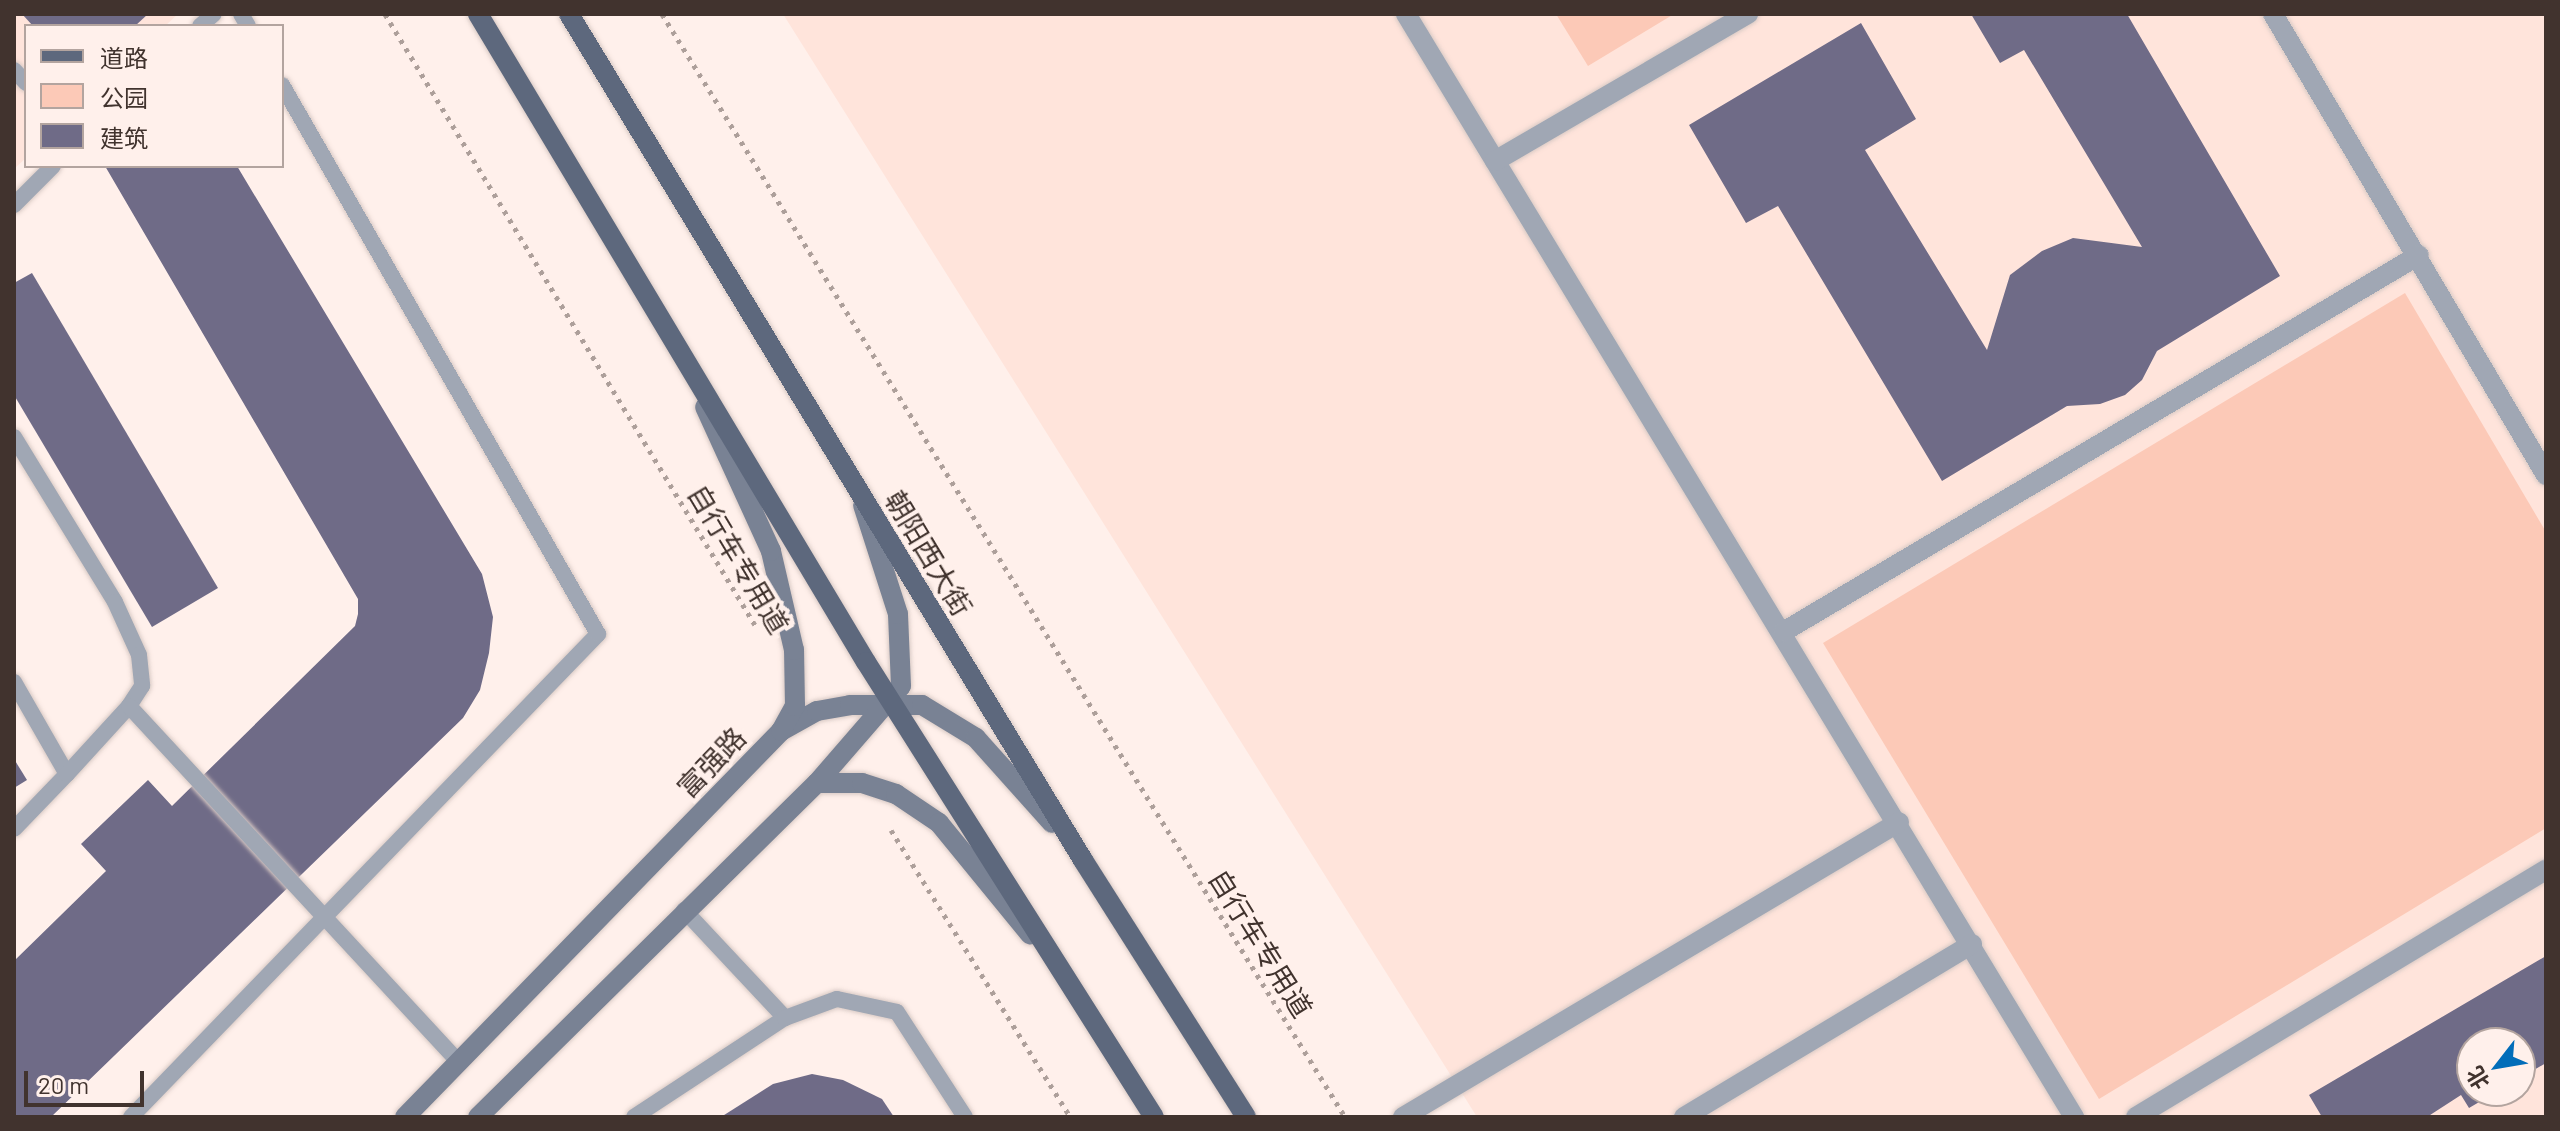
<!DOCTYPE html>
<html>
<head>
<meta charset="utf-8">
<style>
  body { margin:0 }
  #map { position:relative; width:2560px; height:1131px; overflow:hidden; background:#fff0eb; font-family:Barlow,"Noto Sans SC",sans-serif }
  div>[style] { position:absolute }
  .built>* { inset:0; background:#ffe4db }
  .green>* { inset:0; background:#fcc9b7 }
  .building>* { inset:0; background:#6f6b87 }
  .path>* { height:5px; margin-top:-2.5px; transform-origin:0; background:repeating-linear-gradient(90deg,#ad9f9a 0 4px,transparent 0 10px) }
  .roads { filter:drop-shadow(0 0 2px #d9cac5) drop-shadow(0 0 2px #d9cac5) }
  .lane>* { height:16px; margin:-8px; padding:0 8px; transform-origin:8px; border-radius:8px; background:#a0a7b4 }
  .street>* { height:20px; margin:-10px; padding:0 10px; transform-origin:10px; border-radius:10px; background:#a0a7b4 }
  .secondary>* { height:20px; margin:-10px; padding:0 10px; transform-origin:10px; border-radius:10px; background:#798294 }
  .primary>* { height:20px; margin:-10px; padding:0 10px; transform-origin:10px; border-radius:10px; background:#5d687d }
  span { translate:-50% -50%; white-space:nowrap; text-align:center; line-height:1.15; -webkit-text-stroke:8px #fff0eb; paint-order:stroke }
  .street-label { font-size:28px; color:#41332e }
  .frame { position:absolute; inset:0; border:16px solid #41332e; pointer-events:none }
  .legend { position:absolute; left:24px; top:24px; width:260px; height:144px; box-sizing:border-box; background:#fff0eb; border:2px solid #b3a49f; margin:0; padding:10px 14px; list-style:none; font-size:24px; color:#41332e }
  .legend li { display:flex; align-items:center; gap:16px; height:40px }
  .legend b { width:40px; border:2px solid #b3a49f }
  .north { position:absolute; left:2456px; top:1027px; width:80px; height:80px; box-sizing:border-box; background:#fff0eb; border:2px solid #b3a49f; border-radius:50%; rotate:239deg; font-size:22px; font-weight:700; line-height:32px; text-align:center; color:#41332e }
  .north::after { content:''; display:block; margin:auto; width:28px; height:36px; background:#026db9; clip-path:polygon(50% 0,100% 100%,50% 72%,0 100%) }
  .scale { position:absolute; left:24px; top:1071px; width:120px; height:36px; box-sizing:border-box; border:4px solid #41332e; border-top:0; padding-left:10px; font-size:24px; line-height:28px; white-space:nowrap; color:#41332e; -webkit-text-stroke:6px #fff0eb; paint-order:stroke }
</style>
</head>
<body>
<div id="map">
  <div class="built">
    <div style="clip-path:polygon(14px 14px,178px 14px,165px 26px,26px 26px,26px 158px,14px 169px)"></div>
    <div style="clip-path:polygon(evenodd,783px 14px,2546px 14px,2546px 1117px,1477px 1117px,783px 14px,2472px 1043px,2520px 1043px,2520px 1091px,2472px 1091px,2472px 1043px)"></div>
  </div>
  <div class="green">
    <div style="clip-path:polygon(1556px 14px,1674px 14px,1588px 66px)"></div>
    <div style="clip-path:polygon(2405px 293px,2546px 532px,2546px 828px,2099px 1099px,1823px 643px)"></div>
  </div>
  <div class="building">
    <div style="clip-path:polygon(22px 14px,148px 14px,135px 26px,33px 26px)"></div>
    <div style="clip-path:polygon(1971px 14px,2127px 14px,2280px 276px,2157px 351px,2142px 380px,2125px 395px,2100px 404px,2067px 406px,1942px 481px,1778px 206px,1746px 223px,1689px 125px,1861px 23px,1916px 119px,1865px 150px,1987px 350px,2010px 275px,2042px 251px,2073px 238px,2142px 247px,2024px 50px,2000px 63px)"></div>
    <div style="clip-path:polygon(105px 166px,237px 166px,482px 574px,493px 617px,489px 653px,480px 690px,463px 718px,51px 1117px,14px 1117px,14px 961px,106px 871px,81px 844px,148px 780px,172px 806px,355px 626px,358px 614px,358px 599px)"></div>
    <div style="clip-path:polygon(32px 273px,218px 588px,152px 627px,14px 395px,14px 283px)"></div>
    <div style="clip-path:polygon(14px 759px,27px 780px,14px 788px)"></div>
    <div style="clip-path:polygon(2546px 956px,2546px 1063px,2520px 1078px,2520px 1043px,2472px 1043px,2472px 1091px,2498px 1091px,2469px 1108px,2461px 1095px,2427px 1117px,2322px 1117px,2309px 1095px)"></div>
    <div style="clip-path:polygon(812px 1074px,843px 1080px,882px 1099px,894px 1117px,721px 1117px,773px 1084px)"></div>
  </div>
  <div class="path">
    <div style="left:385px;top:14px;width:714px;rotate:58.8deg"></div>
    <div style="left:662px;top:14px;width:1297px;rotate:58.23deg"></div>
    <div style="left:891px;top:830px;width:338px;rotate:58deg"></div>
  </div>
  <div class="roads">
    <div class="lane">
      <div style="left:241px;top:14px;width:14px;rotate:60deg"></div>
      <div style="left:200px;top:26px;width:18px;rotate:-41deg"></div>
      <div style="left:14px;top:70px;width:18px;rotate:47deg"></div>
      <div style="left:14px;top:205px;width:55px;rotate:-45deg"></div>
      <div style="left:14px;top:437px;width:193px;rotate:58.5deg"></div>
      <div style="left:115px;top:602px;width:58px;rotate:65.6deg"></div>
      <div style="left:139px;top:655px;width:31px;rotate:84deg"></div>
      <div style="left:142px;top:686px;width:24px;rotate:123deg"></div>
      <div style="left:14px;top:682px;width:106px;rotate:60.1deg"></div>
      <div style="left:67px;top:774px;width:76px;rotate:133.9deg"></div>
      <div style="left:67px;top:774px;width:92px;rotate:-47.6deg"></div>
      <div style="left:129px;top:706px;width:485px;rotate:47.2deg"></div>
      <div style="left:684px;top:910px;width:148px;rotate:46.9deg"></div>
      <div style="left:131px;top:1117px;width:672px;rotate:-45.96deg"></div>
      <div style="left:598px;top:634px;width:633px;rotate:-119.92deg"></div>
      <div style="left:634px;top:1117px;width:181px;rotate:-33.3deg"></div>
      <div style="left:785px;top:1018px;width:55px;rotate:-20.1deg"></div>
      <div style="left:837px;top:999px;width:61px;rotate:12.2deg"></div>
      <div style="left:897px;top:1012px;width:125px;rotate:57.1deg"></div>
    </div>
    <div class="street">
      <div style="left:1406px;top:14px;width:1290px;rotate:58.8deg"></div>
      <div style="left:2273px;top:14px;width:536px;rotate:59.37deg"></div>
      <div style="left:1495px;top:161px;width:293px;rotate:-30.2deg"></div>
      <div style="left:1783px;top:632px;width:739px;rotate:-30.66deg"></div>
      <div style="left:1403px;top:1117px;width:577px;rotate:-30.74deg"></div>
      <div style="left:1684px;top:1117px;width:336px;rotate:-31deg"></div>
      <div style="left:2136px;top:1117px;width:479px;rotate:-31.1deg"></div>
    </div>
    <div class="secondary">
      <div style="left:781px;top:731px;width:41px;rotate:-29.1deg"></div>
      <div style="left:817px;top:711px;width:34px;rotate:-10deg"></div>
      <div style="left:850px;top:705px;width:72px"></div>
      <div style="left:922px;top:705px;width:63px;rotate:31.4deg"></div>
      <div style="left:976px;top:738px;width:114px;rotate:48.2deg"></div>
      <div style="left:817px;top:783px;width:128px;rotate:-49.1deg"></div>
      <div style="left:901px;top:686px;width:72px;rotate:-92.4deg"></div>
      <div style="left:898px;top:614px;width:114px;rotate:-107.8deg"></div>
      <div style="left:405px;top:1117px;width:539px;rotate:-45.75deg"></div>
      <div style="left:781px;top:731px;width:29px;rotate:-61deg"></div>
      <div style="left:795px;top:706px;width:56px;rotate:-91deg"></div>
      <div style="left:794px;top:650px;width:102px;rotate:-103.1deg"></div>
      <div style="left:771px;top:551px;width:158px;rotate:-114.6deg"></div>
      <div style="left:478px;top:1117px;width:476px;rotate:-44.6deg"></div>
      <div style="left:817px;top:783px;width:45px"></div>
      <div style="left:862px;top:783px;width:36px;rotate:18deg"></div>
      <div style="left:896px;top:794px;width:52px;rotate:34deg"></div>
      <div style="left:939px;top:823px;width:144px;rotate:50.7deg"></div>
    </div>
    <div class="primary">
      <div style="left:478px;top:14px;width:755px;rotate:59.09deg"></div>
      <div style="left:866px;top:662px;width:538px;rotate:57.67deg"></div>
      <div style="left:569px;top:14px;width:990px;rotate:58.72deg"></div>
      <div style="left:1083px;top:860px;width:304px;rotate:57.6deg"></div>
    </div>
  </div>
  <div class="street-label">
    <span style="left:929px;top:553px;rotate:59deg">朝阳西大街</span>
    <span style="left:739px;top:559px;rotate:59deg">自行车专用道</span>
    <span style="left:711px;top:762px;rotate:-46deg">富强路</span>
    <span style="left:1261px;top:943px;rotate:58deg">自行车专用道</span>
  </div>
  <div class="frame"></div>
  <ul class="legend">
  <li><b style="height:10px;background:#5d687d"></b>道路</li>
  <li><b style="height:22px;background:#fcc9b7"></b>公园</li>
  <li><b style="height:22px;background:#6f6b87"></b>建筑</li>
  </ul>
  <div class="north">北</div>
  <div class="scale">20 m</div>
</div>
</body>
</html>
